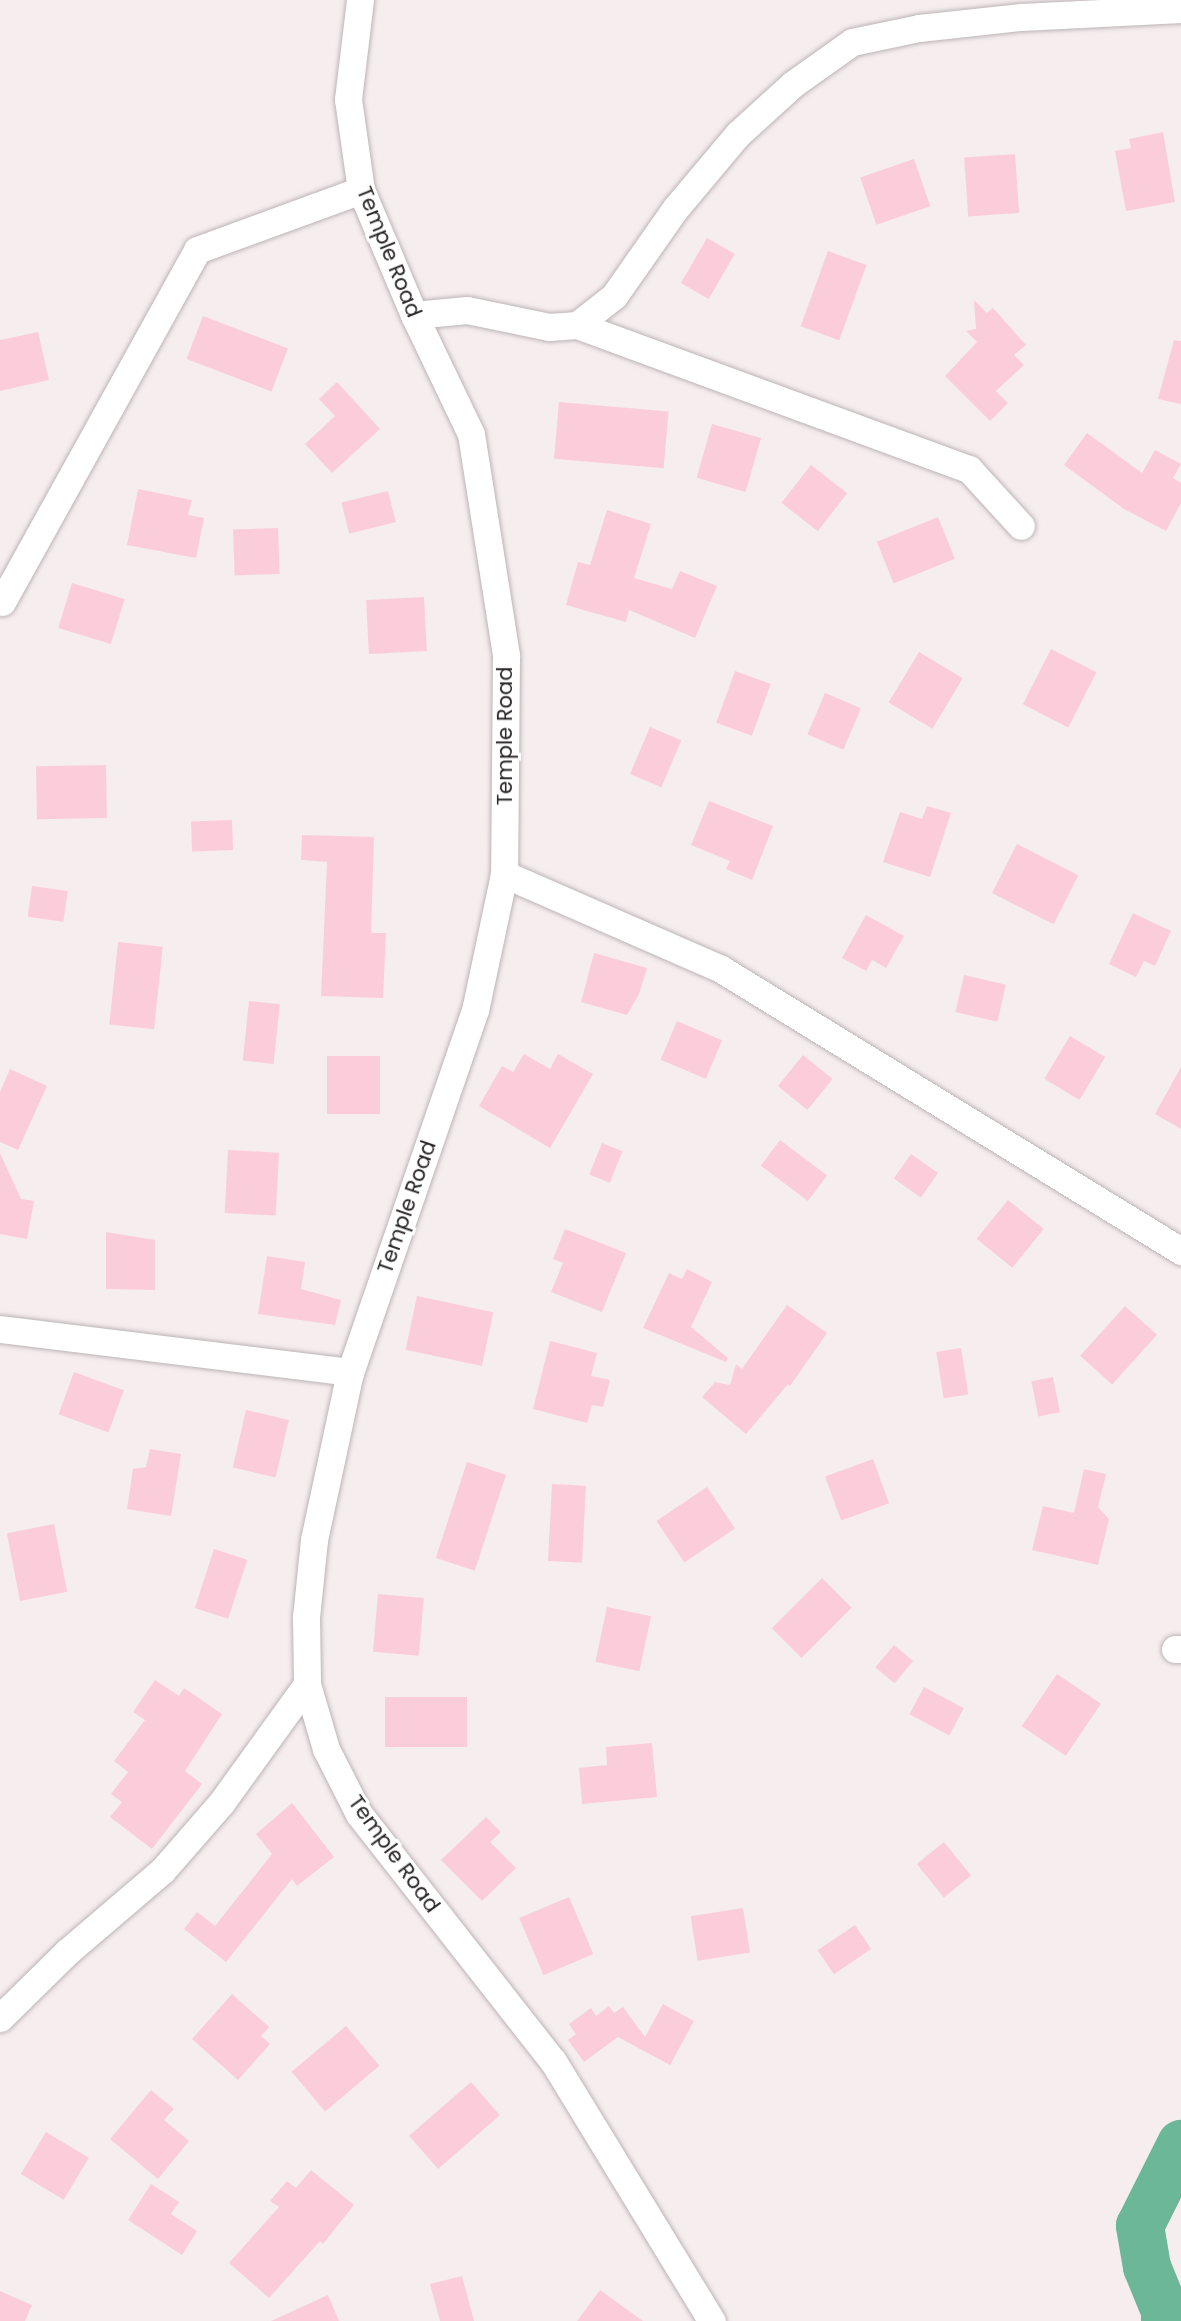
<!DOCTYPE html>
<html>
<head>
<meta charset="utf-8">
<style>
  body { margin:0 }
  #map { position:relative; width:1181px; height:2321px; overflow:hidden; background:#f6edef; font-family:Poppins,sans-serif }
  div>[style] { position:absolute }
  .river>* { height:48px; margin:-24px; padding:0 24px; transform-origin:24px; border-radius:24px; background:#6bb797 }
  .building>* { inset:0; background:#fbcdda; transform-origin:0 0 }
  .roads { filter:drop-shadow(0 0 2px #bcb4b6) drop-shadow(0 0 2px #bcb4b6) }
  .street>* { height:27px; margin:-13.5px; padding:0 13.5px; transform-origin:13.5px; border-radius:13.5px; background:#fff }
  span { translate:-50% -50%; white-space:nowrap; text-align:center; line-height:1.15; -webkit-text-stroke:6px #fff; paint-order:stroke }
  .street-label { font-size:21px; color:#252222 }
</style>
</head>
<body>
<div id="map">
  <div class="river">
    <div style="left:1165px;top:2321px;width:10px;rotate:-90deg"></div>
    <div style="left:1165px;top:2311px;width:48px;rotate:-112.2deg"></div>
    <div style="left:1147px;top:2267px;width:42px;rotate:-99.7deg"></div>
    <div style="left:1140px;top:2226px;width:92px;rotate:-63.4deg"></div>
  </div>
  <div class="building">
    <div style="clip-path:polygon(1163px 132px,1175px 202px,1126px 211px,1115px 151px,1131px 148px,1129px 139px)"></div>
    <div style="left:1015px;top:154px;width:59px;height:51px;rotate:86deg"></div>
    <div style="left:914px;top:159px;width:50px;height:57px;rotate:71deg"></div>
    <div style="left:707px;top:238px;width:32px;height:52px;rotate:30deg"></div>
    <div style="left:828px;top:251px;width:41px;height:80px;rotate:20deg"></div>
    <div style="clip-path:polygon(974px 300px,987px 313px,993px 308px,1026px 345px,1014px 355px,1024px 365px,996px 391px,1008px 403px,990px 421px,945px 376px,977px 342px,966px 331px,976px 329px)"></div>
    <div style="left:203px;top:316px;width:91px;height:46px;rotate:21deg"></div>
    <div style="clip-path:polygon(38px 332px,49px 380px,0 391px,0 340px)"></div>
    <div style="clip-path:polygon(1174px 340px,1181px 341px,1181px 404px,1158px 399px)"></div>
    <div style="clip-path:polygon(337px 382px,380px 429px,332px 473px,305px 444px,335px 416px,319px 399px)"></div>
    <div style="left:559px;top:402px;width:110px;height:57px;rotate:5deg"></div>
    <div style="left:712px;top:424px;width:51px;height:56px;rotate:16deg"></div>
    <div style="clip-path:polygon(1087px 433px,1142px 473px,1155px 450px,1181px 464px,1173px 478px,1181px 483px,1181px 503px,1166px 531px,1124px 509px,1064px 465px)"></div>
    <div style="left:811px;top:465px;width:46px;height:48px;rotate:38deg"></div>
    <div style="clip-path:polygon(138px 489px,192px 500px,188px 515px,204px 518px,196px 558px,127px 545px)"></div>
    <div style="left:388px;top:491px;width:32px;height:48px;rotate:76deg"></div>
    <div style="clip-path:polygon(607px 510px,651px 524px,634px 578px,672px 589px,680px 571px,717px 586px,695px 638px,629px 610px,626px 622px,566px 605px,578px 562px,590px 565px)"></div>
    <div style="left:938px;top:517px;width:45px;height:66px;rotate:68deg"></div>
    <div style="left:278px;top:528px;width:46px;height:45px;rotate:88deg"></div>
    <div style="left:72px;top:583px;width:55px;height:47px;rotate:17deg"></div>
    <div style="left:424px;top:597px;width:54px;height:58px;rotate:87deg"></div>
    <div style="left:1051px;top:649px;width:51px;height:62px;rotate:27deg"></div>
    <div style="left:919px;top:652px;width:51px;height:59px;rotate:31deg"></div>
    <div style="left:735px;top:671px;width:38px;height:55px;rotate:20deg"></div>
    <div style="left:825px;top:693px;width:39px;height:45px;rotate:23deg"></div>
    <div style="left:650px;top:727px;width:34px;height:51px;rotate:23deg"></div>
    <div style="left:106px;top:765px;width:53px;height:70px;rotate:89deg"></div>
    <div style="clip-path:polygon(709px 801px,773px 826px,752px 880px,726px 869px,730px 861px,691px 845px)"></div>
    <div style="clip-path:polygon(927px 806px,951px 813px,930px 877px,883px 862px,900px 812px,922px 819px)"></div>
    <div style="left:232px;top:820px;width:30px;height:41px;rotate:88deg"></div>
    <div style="clip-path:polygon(302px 835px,374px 837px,371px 933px,386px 933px,383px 998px,321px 996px,327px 862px,301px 860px)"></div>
    <div style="left:1017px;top:844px;width:69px;height:55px;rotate:27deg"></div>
    <div style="left:32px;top:886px;width:36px;height:31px;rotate:8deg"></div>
    <div style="clip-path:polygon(1133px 913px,1171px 931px,1155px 966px,1144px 961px,1136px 977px,1109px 964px)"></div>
    <div style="clip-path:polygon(866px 915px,904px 936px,886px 968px,872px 960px,866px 971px,842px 958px)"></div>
    <div style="left:118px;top:942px;width:45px;height:83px;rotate:6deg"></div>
    <div style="clip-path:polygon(594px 953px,647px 968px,639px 994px,627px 1015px,581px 1002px)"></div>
    <div style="left:964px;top:975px;width:43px;height:38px;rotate:13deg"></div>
    <div style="left:249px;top:1001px;width:31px;height:60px;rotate:6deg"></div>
    <div style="left:677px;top:1021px;width:49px;height:42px;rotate:23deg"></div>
    <div style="left:1070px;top:1036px;width:41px;height:50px;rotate:31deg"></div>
    <div style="clip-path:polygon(524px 1054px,550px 1069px,558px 1054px,593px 1074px,550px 1148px,479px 1106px,502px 1066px,513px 1072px)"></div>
    <div style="left:803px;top:1055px;width:38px;height:40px;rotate:39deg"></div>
    <div style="left:327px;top:1056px;width:53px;height:58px"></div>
    <div style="clip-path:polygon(1181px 1067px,1181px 1129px,1155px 1114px)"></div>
    <div style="clip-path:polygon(10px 1069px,47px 1086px,18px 1150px,0 1142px,0 1092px)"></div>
    <div style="left:780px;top:1140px;width:59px;height:32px;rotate:37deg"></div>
    <div style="left:602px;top:1143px;width:22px;height:34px;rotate:22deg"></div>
    <div style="left:228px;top:1150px;width:51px;height:63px;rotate:3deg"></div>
    <div style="clip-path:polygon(0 1153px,21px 1199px,34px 1201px,27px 1239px,0 1234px)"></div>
    <div style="left:911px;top:1154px;width:33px;height:30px;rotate:35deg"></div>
    <div style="left:1008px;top:1200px;width:46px;height:50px;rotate:39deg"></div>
    <div style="clip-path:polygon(565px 1229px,626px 1253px,602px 1312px,551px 1292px,563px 1263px,553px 1259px)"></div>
    <div style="clip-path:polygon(106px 1232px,155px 1240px,155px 1290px,106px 1289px)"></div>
    <div style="clip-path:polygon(267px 1256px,305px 1262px,301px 1289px,341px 1300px,335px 1325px,258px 1314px)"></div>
    <div style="clip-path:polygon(687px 1269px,712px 1282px,691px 1327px,728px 1358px,726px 1362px,643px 1328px,669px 1273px,682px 1279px)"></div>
    <div style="left:417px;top:1296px;width:78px;height:55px;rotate:12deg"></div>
    <div style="clip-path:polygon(787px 1305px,827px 1333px,790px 1386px,788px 1384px,746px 1434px,702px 1397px,715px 1382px,730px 1385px,736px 1364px,742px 1369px)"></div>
    <div style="left:1125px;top:1306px;width:43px;height:67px;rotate:42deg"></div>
    <div style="clip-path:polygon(550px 1341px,597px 1353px,591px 1376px,610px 1380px,603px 1407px,592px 1405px,587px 1423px,533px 1409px)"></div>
    <div style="left:961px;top:1348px;width:47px;height:25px;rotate:81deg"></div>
    <div style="left:74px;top:1372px;width:53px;height:45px;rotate:20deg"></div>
    <div style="left:1053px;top:1377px;width:36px;height:22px;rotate:79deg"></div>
    <div style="left:246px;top:1410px;width:44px;height:59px;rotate:13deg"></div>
    <div style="clip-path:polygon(150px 1449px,181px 1454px,171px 1516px,127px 1509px,133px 1469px,146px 1467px)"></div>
    <div style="left:873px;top:1459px;width:47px;height:51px;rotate:70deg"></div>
    <div style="left:467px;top:1462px;width:41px;height:101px;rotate:18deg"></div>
    <div style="clip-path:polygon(1084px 1469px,1106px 1474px,1098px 1507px,1109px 1519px,1098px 1565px,1032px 1550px,1043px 1506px,1074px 1513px)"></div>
    <div style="left:552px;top:1484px;width:34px;height:77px;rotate:3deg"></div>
    <div style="left:707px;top:1487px;width:50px;height:61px;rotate:56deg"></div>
    <div style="left:54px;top:1524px;width:69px;height:48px;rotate:79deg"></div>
    <div style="left:214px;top:1549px;width:35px;height:62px;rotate:18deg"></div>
    <div style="left:822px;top:1578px;width:42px;height:71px;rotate:45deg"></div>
    <div style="left:378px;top:1594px;width:46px;height:58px;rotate:5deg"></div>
    <div style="left:607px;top:1607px;width:45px;height:56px;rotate:12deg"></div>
    <div style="left:894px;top:1645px;width:25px;height:29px;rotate:40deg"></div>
    <div style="left:1057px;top:1674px;width:53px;height:63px;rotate:34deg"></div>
    <div style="clip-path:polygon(155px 1680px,179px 1696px,184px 1688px,222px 1714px,185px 1771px,202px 1784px,152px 1849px,110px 1817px,122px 1802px,111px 1794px,128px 1772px,114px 1761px,145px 1720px,133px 1712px)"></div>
    <div style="left:924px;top:1687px;width:45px;height:31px;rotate:28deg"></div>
    <div style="left:385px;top:1697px;width:82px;height:50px"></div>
    <div style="clip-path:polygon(652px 1743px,657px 1797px,582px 1804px,579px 1768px,607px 1765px,606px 1747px)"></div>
    <div style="clip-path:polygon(292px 1803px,334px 1857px,297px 1886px,292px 1879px,226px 1962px,184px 1929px,197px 1912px,215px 1926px,272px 1854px,256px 1834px)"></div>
    <div style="clip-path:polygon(486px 1817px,501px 1832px,490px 1842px,516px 1868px,482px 1901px,441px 1860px)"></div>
    <div style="left:944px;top:1842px;width:43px;height:35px;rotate:51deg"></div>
    <div style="left:569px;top:1897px;width:62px;height:54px;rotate:67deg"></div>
    <div style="left:743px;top:1908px;width:45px;height:53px;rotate:81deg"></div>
    <div style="left:855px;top:1925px;width:29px;height:45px;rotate:56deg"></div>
    <div style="clip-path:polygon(232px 1994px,269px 2027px,261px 2036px,270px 2044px,238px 2080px,192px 2039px)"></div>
    <div style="clip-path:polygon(663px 2004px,694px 2021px,670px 2065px,618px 2037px,584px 2062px,568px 2040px,576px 2034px,569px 2024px,591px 2008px,596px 2016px,609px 2006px,614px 2013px,623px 2007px,645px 2037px)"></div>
    <div style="left:346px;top:2026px;width:52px;height:71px;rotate:50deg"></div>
    <div style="left:471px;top:2082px;width:44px;height:82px;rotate:49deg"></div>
    <div style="clip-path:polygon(151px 2090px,174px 2109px,164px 2120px,189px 2141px,158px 2179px,110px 2139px)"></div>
    <div style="left:46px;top:2132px;width:50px;height:49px;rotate:31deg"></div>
    <div style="clip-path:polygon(311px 2170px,354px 2205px,323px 2244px,320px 2241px,269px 2298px,229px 2263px,279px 2207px,270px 2201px,287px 2181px,296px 2188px)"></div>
    <div style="clip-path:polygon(151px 2184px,179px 2202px,171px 2214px,197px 2231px,182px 2255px,128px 2220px)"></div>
    <div style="clip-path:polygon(462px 2276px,474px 2321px,440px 2321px,430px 2284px)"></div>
    <div style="clip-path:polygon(600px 2290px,643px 2321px,577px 2321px)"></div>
    <div style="clip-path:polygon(0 2291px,32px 2305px,25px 2321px,0 2321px)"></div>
    <div style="clip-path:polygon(328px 2295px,339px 2321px,271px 2321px)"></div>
  </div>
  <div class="roads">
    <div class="street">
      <div style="left:360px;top:0;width:100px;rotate:96.9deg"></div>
      <div style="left:348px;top:99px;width:92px;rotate:81.9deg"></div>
      <div style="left:361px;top:190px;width:136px;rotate:67deg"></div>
      <div style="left:414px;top:315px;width:132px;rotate:64.4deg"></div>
      <div style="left:471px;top:434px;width:225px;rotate:81deg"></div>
      <div style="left:506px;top:656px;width:218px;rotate:90.5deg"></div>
      <div style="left:504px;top:874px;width:139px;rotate:102deg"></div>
      <div style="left:475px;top:1010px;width:383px;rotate:109deg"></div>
      <div style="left:350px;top:1372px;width:172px;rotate:102.1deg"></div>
      <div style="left:314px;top:1540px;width:77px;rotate:95.9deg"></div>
      <div style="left:306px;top:1617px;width:67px;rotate:89.1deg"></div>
      <div style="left:307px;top:1684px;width:68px;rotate:73.7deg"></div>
      <div style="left:326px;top:1749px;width:73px;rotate:63.1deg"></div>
      <div style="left:359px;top:1814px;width:314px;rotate:51.9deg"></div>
      <div style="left:553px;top:2061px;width:305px;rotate:58.6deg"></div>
      <div style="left:414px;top:315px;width:53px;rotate:-5.4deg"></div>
      <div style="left:467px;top:310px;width:84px;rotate:11.7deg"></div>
      <div style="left:549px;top:327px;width:28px;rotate:-4deg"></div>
      <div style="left:577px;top:325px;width:47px;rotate:-38.1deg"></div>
      <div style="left:614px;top:296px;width:106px;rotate:-55deg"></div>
      <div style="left:675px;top:209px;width:98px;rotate:-50deg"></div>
      <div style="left:738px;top:134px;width:74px;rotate:-42.3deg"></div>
      <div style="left:793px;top:84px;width:72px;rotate:-35.4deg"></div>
      <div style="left:852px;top:42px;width:68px;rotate:-11.8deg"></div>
      <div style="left:919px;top:28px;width:103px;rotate:-6.2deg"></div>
      <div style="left:1021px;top:17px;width:160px;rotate:-2.9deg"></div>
      <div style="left:577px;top:325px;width:418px;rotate:20.2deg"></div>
      <div style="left:969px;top:469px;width:77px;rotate:47.6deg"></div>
      <div style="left:2px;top:602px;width:402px;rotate:-61deg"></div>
      <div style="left:197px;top:250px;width:175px;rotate:-20.1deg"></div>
      <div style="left:504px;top:874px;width:237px;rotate:23.6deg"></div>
      <div style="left:721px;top:969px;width:540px;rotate:31.51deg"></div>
      <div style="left:0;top:1329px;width:353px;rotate:7deg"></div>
      <div style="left:1175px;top:1649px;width:6px"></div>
      <div style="left:0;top:2018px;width:94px;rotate:-44.6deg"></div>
      <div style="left:67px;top:1952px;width:125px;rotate:-40.5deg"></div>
      <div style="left:162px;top:1871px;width:91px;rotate:-49deg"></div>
      <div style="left:222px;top:1802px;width:145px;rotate:-54.2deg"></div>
    </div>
  </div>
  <div class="street-label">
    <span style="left:389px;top:252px;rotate:68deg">Temple Road</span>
    <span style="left:505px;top:736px;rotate:-90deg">Temple Road</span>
    <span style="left:407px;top:1207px;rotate:-71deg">Temple Road</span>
    <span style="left:394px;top:1854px;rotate:54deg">Temple Road</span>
  </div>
</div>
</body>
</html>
